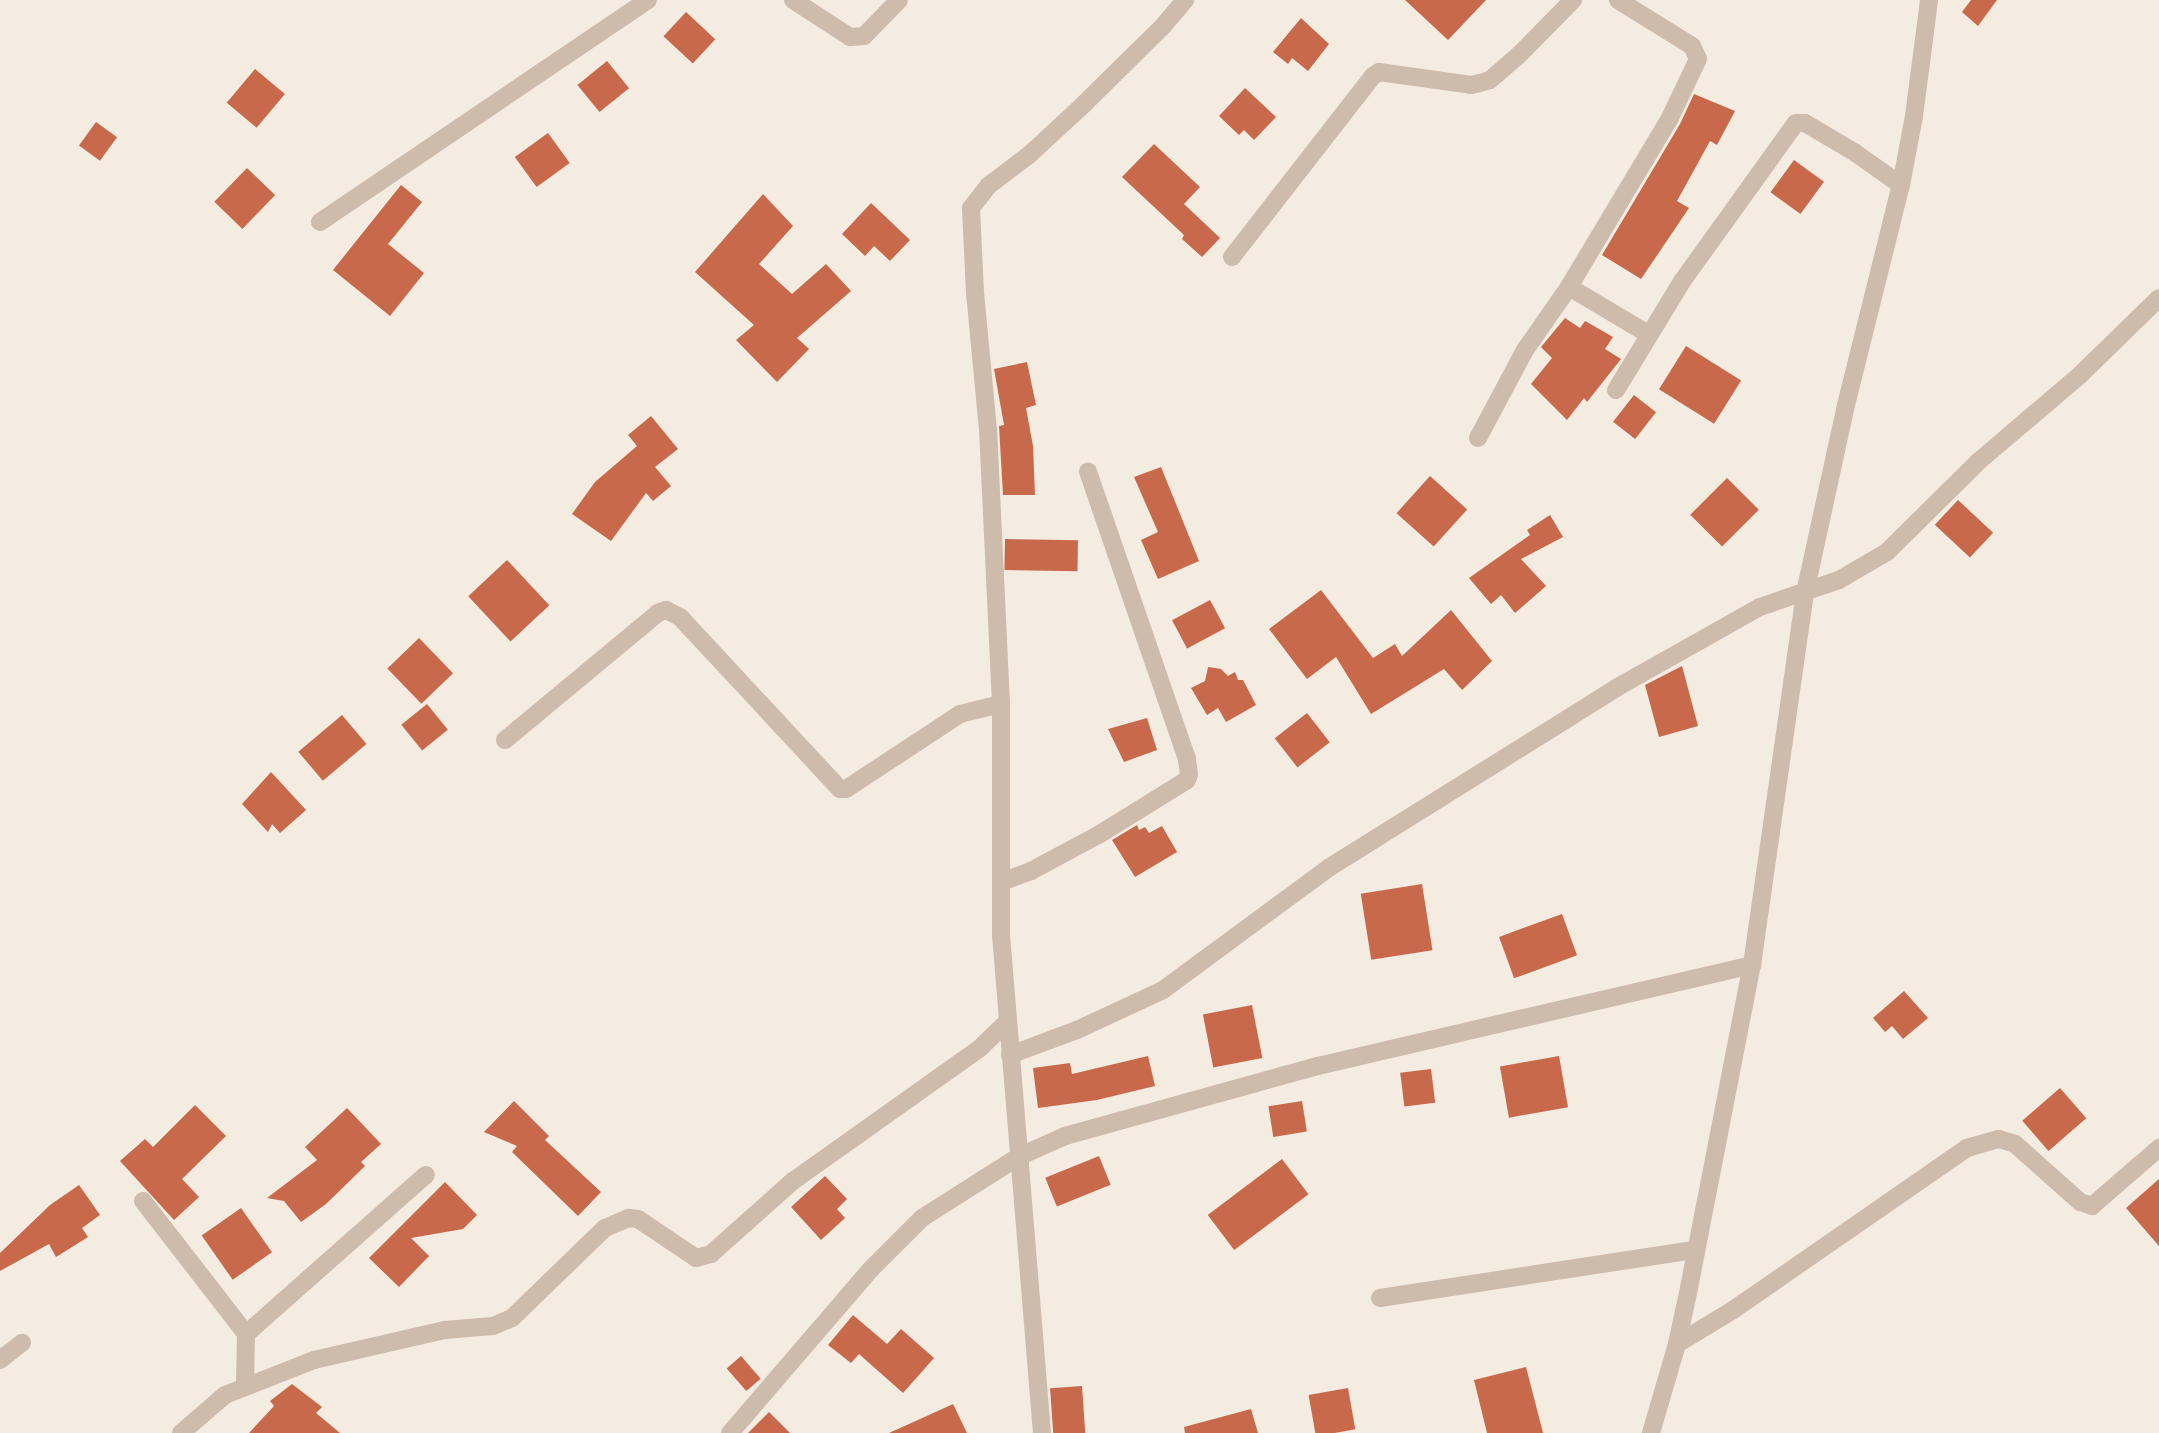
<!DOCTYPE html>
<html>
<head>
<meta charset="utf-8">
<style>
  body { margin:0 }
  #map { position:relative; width:2159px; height:1433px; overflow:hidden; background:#f4ebe1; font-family:"Roboto Condensed",sans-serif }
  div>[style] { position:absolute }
  .building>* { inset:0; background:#c8694b; transform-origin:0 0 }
  .street>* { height:18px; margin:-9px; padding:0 9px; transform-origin:9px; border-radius:9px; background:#cdbbac }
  span { translate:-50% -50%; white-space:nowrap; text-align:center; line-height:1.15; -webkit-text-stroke:7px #fbf5ee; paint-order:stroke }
</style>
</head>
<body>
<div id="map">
  <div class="building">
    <div style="clip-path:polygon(1405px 0,1486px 0,1448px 40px)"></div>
    <div style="clip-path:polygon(1971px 0,1997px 0,1978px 26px,1962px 12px)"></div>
    <div style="left:686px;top:12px;width:40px;height:33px;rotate:43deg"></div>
    <div style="clip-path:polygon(1301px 18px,1329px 44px,1308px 71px,1292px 58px,1288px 64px,1273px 52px)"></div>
    <div style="left:607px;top:61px;width:35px;height:38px;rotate:51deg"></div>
    <div style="left:255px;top:69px;width:39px;height:44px;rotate:40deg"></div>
    <div style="clip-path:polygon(1245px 88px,1276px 117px,1254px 140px,1244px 130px,1239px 135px,1219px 116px)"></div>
    <div style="clip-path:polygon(1694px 94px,1735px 111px,1717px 145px,1710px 141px,1677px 201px,1689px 208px,1641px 279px,1602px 255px,1680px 124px)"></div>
    <div style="left:96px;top:122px;width:26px;height:29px;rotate:36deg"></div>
    <div style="left:548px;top:133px;width:37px;height:41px;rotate:54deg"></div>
    <div style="clip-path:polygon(1154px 144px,1200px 187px,1184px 204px,1220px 238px,1202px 257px,1182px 239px,1184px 235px,1122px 177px)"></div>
    <div style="left:1794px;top:160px;width:37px;height:40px;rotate:36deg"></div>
    <div style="left:247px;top:168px;width:39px;height:47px;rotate:44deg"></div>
    <div style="clip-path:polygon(401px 185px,422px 202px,388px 244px,424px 273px,390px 316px,333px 270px)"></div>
    <div style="clip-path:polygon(763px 194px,793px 226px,759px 264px,792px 294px,826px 264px,851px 291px,797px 338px,809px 349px,777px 382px,736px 340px,754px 325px,695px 272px)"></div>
    <div style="clip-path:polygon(871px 203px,910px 240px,890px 261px,874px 246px,865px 256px,842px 234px)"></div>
    <div style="clip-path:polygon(1565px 318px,1580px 328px,1585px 321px,1613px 337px,1605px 349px,1621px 359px,1587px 402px,1584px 398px,1567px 420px,1531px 384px,1552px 358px,1541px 347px)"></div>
    <div style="left:1686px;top:346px;width:65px;height:51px;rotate:32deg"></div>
    <div style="clip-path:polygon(1027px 362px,1036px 405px,1026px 408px,1033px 446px,1035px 495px,1003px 495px,999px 426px,1004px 425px,994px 369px)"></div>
    <div style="left:1634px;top:395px;width:28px;height:34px;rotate:38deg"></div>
    <div style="clip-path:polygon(651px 416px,678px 449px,655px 467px,671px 486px,653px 501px,646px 493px,611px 541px,572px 514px,595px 482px,637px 446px,628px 435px)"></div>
    <div style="clip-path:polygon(1161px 467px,1199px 561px,1158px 579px,1141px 540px,1158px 532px,1134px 477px)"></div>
    <div style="left:1430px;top:476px;width:50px;height:50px;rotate:42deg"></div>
    <div style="left:1727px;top:478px;width:45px;height:52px;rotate:45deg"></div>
    <div style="left:1958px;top:500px;width:48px;height:34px;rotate:43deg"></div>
    <div style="clip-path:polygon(1550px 515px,1563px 537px,1521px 559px,1546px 586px,1515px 613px,1501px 595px,1491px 604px,1469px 578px,1530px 535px,1527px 530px)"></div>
    <div style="left:1005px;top:539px;width:73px;height:31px;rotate:1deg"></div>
    <div style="left:507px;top:560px;width:62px;height:53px;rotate:47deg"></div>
    <div style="clip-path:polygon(1321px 590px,1373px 658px,1395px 644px,1402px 656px,1451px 610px,1492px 661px,1462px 690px,1444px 669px,1371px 714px,1336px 657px,1307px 679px,1269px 629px)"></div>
    <div style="left:1210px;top:600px;width:32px;height:43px;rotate:62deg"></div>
    <div style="left:419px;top:638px;width:49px;height:44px;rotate:46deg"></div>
    <div style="clip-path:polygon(1682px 666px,1698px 726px,1659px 737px,1645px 685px)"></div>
    <div style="clip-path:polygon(1208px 667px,1221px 669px,1228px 676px,1235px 672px,1238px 680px,1243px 680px,1256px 705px,1226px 722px,1218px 708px,1207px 715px,1191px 688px,1205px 681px)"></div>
    <div style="left:427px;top:704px;width:33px;height:33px;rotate:51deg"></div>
    <div style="left:1307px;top:713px;width:37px;height:41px;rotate:52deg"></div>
    <div style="left:342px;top:715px;width:38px;height:57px;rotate:50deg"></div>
    <div style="clip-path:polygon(1147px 718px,1157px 750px,1124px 762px,1108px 729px)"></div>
    <div style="clip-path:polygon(271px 772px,306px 810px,280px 833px,272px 824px,268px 832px,242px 804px)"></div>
    <div style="clip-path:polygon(1137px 825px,1139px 830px,1145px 827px,1149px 833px,1162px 826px,1177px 852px,1135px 877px,1112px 840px)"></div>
    <div style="left:1422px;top:884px;width:67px;height:62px;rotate:81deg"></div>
    <div style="left:1562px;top:914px;width:44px;height:67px;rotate:70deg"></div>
    <div style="clip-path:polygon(1904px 991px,1928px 1018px,1903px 1039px,1892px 1026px,1885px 1032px,1873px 1018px)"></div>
    <div style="left:1252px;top:1005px;width:54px;height:50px;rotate:79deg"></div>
    <div style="clip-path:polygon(1148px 1056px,1155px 1086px,1097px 1100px,1038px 1108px,1033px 1068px,1070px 1063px,1072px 1074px)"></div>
    <div style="left:1559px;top:1056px;width:52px;height:60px;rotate:80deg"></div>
    <div style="left:1431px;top:1069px;width:34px;height:31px;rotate:83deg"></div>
    <div style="left:2060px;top:1088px;width:40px;height:50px;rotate:49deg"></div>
    <div style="clip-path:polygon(514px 1101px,549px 1136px,545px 1140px,601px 1192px,578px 1216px,512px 1152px,517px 1146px,484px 1132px)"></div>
    <div style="left:1302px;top:1101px;width:31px;height:34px;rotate:81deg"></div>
    <div style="clip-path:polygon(195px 1105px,226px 1136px,182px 1179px,199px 1197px,174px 1220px,120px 1161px,145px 1139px,153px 1147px)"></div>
    <div style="clip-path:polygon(347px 1108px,381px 1144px,361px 1162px,365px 1166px,326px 1204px,301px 1222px,284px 1201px,267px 1198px,317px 1160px,305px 1147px)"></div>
    <div style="left:1099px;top:1156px;width:31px;height:58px;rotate:68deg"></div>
    <div style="left:1282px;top:1159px;width:44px;height:93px;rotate:53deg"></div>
    <div style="clip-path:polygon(825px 1176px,847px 1199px,837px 1209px,845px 1218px,821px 1240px,791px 1207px)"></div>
    <div style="clip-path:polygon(2159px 1179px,2159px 1246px,2126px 1208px)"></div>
    <div style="clip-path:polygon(445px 1182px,477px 1215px,463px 1229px,411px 1238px,429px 1256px,399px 1287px,369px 1258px)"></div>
    <div style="clip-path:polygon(79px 1185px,100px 1215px,82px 1228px,88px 1237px,56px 1257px,49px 1244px,0 1271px,0 1253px,50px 1205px)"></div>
    <div style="left:241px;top:1208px;width:54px;height:48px;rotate:55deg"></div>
    <div style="clip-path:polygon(853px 1315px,887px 1344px,901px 1329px,934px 1358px,903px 1393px,859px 1354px,851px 1363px,828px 1345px)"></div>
    <div style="left:741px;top:1356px;width:30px;height:19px;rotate:49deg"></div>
    <div style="clip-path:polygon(1526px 1367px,1543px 1433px,1487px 1433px,1474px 1380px)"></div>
    <div style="clip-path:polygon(292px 1384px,322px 1407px,316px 1413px,340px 1433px,249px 1433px,274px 1406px,270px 1401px)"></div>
    <div style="left:1082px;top:1386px;width:47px;height:32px;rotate:86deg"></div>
    <div style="left:1348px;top:1388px;width:42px;height:40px;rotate:80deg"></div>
    <div style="clip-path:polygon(953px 1404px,967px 1433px,889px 1433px,940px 1410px)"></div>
    <div style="clip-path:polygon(1251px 1409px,1258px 1433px,1185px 1433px,1184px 1427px)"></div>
    <div style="clip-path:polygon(769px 1412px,790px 1433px,748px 1433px)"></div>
  </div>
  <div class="street">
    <div style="left:793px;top:0;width:68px;rotate:33deg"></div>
    <div style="left:850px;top:37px;width:14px;rotate:-4deg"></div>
    <div style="left:864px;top:36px;width:50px;rotate:-45.8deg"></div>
    <div style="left:1618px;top:0;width:87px;rotate:31.9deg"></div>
    <div style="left:1692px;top:46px;width:14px;rotate:65deg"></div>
    <div style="left:1698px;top:59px;width:65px;rotate:115.4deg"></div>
    <div style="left:1670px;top:118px;width:197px;rotate:120.9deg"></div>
    <div style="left:1569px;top:287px;width:92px;rotate:30.7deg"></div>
    <div style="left:320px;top:222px;width:396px;rotate:-34.1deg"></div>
    <div style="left:1232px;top:257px;width:229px;rotate:-52.1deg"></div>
    <div style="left:1373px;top:76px;width:7px;rotate:-34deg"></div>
    <div style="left:1379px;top:72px;width:93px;rotate:8deg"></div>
    <div style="left:1471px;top:85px;width:9px;rotate:-13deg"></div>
    <div style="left:1480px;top:83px;width:10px;rotate:-17deg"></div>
    <div style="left:1490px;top:80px;width:40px;rotate:-41deg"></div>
    <div style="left:1520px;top:54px;width:76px;rotate:-45.5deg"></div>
    <div style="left:1616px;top:390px;width:129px;rotate:-58.7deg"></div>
    <div style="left:1683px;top:280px;width:193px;rotate:-54.3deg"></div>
    <div style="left:1796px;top:123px;width:9px"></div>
    <div style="left:1805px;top:123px;width:57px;rotate:30.6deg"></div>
    <div style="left:1854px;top:152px;width:57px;rotate:35.1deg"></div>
    <div style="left:1478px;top:438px;width:100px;rotate:-61.9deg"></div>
    <div style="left:1525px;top:350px;width:77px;rotate:-55.1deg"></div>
    <div style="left:505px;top:740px;width:199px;rotate:-39.7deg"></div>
    <div style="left:658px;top:613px;width:9px;rotate:-21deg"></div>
    <div style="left:666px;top:610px;width:16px;rotate:27deg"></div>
    <div style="left:680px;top:617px;width:235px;rotate:47.1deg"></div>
    <div style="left:840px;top:789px;width:6px"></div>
    <div style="left:846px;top:789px;width:136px;rotate:-33.3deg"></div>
    <div style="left:960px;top:714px;width:42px;rotate:-13.7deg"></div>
    <div style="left:1001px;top:882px;width:32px;rotate:-20deg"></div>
    <div style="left:1031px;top:871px;width:78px;rotate:-28.2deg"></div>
    <div style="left:1100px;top:834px;width:102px;rotate:-31.8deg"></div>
    <div style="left:1187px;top:780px;width:6px;rotate:-72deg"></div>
    <div style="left:1189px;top:774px;width:15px;rotate:-98deg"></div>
    <div style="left:1187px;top:759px;width:304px;rotate:-109deg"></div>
    <div style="left:1010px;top:1055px;width:72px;rotate:-20.5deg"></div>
    <div style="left:1077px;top:1030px;width:95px;rotate:-24.9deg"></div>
    <div style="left:1163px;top:990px;width:207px;rotate:-36.4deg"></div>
    <div style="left:1330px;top:867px;width:337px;rotate:-32deg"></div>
    <div style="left:1616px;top:688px;width:165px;rotate:-29.4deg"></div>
    <div style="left:1760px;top:607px;width:83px;rotate:-18.9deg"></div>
    <div style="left:1839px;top:580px;width:56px;rotate:-30.3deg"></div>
    <div style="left:1887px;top:552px;width:129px;rotate:-44.7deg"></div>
    <div style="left:1979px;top:461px;width:133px;rotate:-40.4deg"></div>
    <div style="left:2080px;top:375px;width:110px;rotate:-44.3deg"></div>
    <div style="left:143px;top:1201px;width:168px;rotate:52.2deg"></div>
    <div style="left:1380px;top:1298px;width:319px;rotate:-8.7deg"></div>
    <div style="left:1677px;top:1344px;width:66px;rotate:-31.3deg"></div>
    <div style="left:1733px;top:1310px;width:285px;rotate:-34.7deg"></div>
    <div style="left:1967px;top:1148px;width:33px;rotate:-16deg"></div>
    <div style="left:1999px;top:1139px;width:17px;rotate:17deg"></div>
    <div style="left:2015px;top:1144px;width:87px;rotate:41.7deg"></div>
    <div style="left:2080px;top:1202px;width:13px;rotate:18deg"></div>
    <div style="left:2092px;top:1206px;width:89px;rotate:-40.9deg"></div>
    <div style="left:0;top:1360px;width:28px;rotate:-38deg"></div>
    <div style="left:245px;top:1385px;width:51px;rotate:-88.9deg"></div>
    <div style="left:246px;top:1334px;width:240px;rotate:-41.5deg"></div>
    <div style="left:181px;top:1433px;width:58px;rotate:-40.8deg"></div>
    <div style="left:225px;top:1395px;width:96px;rotate:-21.5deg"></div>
    <div style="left:314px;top:1360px;width:134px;rotate:-12.9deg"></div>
    <div style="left:445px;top:1330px;width:48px;rotate:-4.8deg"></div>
    <div style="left:493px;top:1326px;width:21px;rotate:-23deg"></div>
    <div style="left:512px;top:1318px;width:129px;rotate:-44.1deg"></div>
    <div style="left:605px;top:1228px;width:26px;rotate:-23deg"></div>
    <div style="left:629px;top:1218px;width:9px;rotate:6deg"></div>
    <div style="left:638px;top:1219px;width:70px;rotate:33.9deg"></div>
    <div style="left:696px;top:1258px;width:16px;rotate:-15deg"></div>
    <div style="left:711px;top:1254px;width:110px;rotate:-41.7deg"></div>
    <div style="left:793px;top:1181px;width:229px;rotate:-35.4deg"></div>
    <div style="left:980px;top:1048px;width:37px;rotate:-44deg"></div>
    <div style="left:730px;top:1433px;width:216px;rotate:-49.3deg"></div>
    <div style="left:871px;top:1269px;width:72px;rotate:-45deg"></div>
    <div style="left:922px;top:1218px;width:114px;rotate:-32.4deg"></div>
    <div style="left:1018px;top:1157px;width:51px;rotate:-24.1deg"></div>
    <div style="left:1065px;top:1136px;width:263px;rotate:-15.5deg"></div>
    <div style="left:1318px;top:1066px;width:446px;rotate:-13.1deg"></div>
    <div style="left:1042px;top:1433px;width:498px;rotate:-94.7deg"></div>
    <div style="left:1001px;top:937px;width:233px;rotate:-90deg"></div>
    <div style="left:1001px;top:704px;width:274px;rotate:-92.7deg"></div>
    <div style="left:988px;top:430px;width:138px;rotate:-95.4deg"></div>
    <div style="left:975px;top:293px;width:85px;rotate:-92.7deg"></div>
    <div style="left:971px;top:208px;width:28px;rotate:-52deg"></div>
    <div style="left:988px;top:186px;width:51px;rotate:-37.1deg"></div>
    <div style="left:1029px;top:155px;width:75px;rotate:-42.8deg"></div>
    <div style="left:1084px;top:104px;width:112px;rotate:-44.6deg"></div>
    <div style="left:1164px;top:25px;width:33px;rotate:-50deg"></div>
    <div style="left:1651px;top:1433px;width:93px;rotate:-73.7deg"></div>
    <div style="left:1677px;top:1344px;width:57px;rotate:-77.9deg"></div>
    <div style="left:1689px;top:1288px;width:329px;rotate:-79deg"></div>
    <div style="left:1752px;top:965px;width:376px;rotate:-81.9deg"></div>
    <div style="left:1805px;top:593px;width:192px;rotate:-77.7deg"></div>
    <div style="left:1846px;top:405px;width:227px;rotate:-76deg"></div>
    <div style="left:1901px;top:185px;width:70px;rotate:-79.3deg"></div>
    <div style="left:1914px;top:116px;width:117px;rotate:-82.6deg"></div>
  </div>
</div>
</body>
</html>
